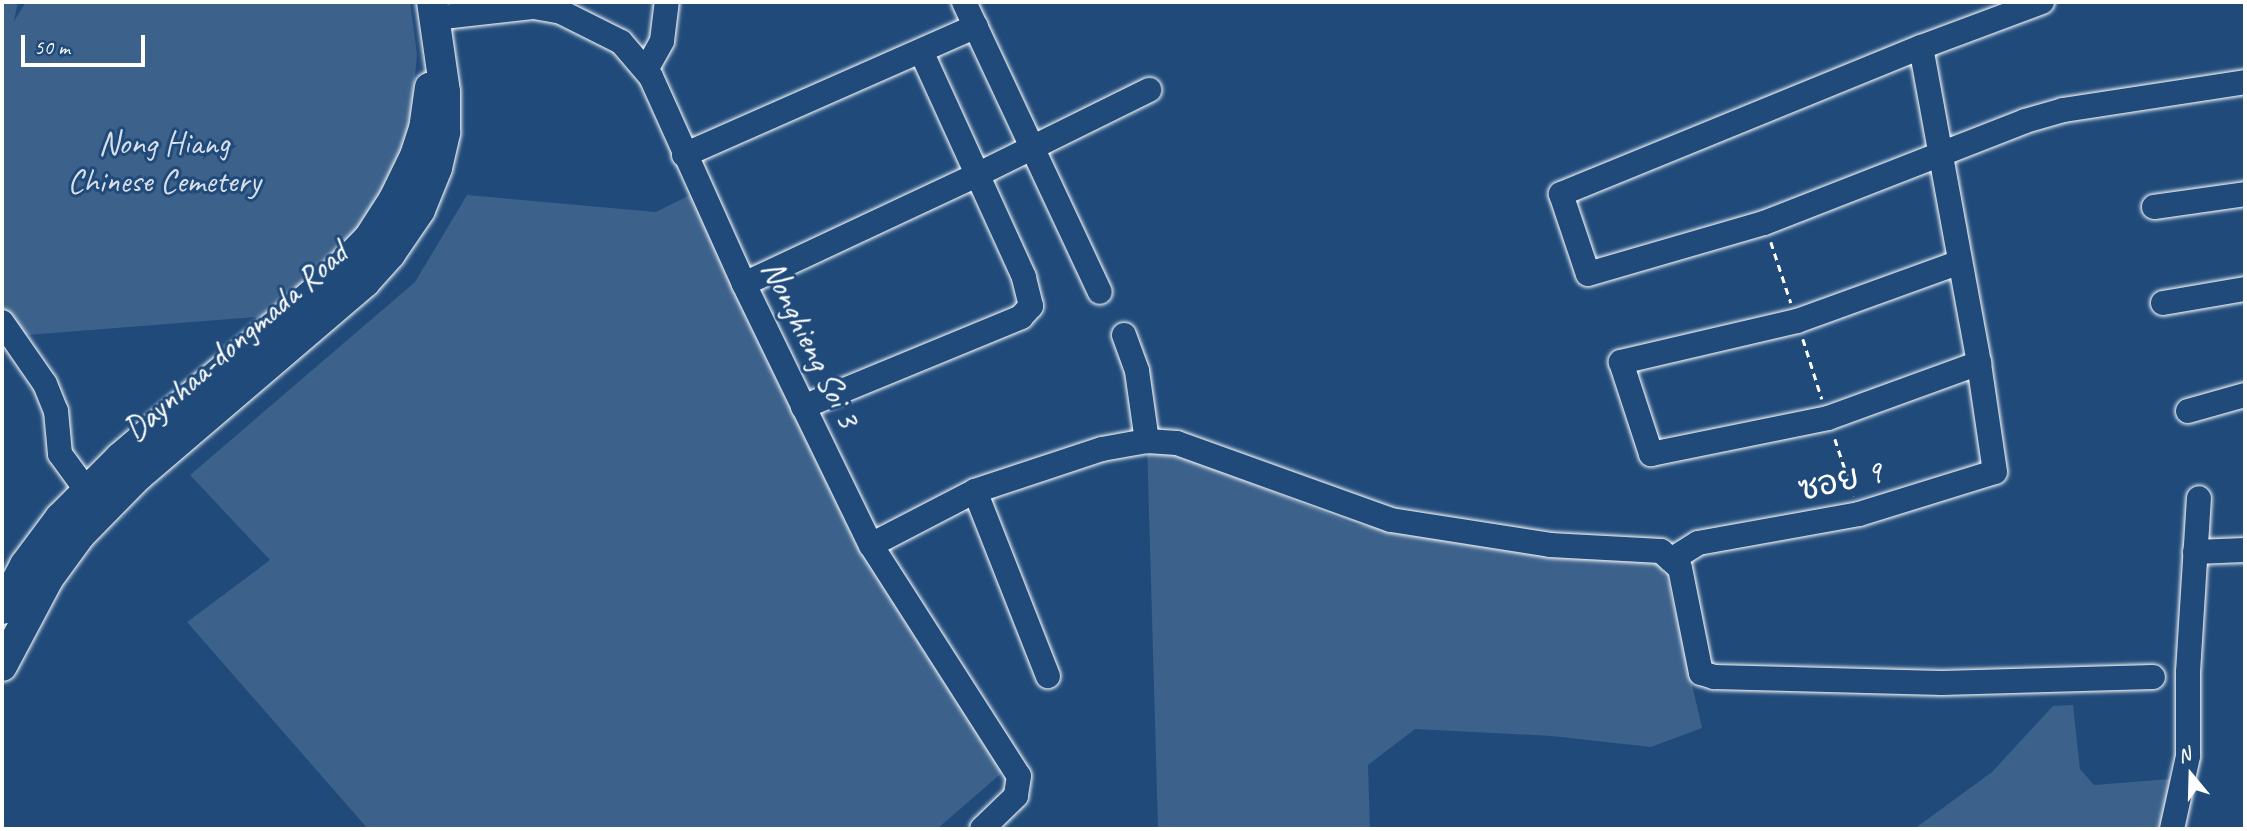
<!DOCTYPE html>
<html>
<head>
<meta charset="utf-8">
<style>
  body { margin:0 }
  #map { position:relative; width:2247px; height:831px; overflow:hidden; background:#1f4a7a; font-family:Caveat,"Playpen Sans Thai",sans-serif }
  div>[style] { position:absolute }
  .green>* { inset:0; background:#3c618b }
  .path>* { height:2.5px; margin-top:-1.25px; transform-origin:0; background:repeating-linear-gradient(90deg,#fff 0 7px,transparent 0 12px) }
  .roads { filter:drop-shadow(0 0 2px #fff) drop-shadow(0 0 2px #fff) }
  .minor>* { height:24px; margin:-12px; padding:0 12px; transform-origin:12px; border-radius:12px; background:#1f4a7a }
  .major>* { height:30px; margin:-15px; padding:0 15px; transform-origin:15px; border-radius:15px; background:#1f4a7a }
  span { translate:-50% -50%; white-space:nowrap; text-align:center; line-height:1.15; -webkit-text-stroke:6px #1f4a7a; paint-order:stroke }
  .park-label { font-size:33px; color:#d8dfe8 }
  .street-label { font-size:33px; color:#fff }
  .frame { position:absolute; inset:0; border:4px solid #fff; pointer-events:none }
  .north { position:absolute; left:2156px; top:740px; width:70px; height:70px; -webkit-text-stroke:5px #1f4a7a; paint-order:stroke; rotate:341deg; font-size:19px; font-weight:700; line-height:28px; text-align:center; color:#fff }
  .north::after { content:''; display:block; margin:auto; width:24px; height:32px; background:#fff; clip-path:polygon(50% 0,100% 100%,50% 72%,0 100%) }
  .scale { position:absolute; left:21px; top:35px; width:124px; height:32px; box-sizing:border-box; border:4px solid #fff; border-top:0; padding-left:9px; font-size:21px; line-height:24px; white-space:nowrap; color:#fff; -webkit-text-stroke:5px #1f4a7a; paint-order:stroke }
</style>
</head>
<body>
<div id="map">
  <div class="green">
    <div style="clip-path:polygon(2px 2px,18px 2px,14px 21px,26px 2px,410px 2px,417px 54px,411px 121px,391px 179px,352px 245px,270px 316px,2px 337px)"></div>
    <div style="clip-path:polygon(700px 190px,879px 557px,1011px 765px,937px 829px,368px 829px,187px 622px,270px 560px,190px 475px,415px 282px,467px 195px,656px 212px)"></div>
    <div style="clip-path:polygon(1147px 441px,1355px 525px,1656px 558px,1669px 584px,1702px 728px,1651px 747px,1551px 736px,1415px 729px,1368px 765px,1370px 829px,1158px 829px)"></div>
    <div style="clip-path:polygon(2073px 705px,2080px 769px,2094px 785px,2183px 778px,2173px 829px,1914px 829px,1992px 772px,2053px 706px)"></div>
  </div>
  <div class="path">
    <div style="left:1771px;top:242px;width:64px;rotate:71.8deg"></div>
    <div style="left:1803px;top:339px;width:63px;rotate:72.4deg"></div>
    <div style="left:1835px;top:439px;width:60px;rotate:71.6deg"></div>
  </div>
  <div class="roads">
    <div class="minor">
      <div style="left:964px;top:2px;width:320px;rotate:64.9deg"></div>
      <div style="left:2042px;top:2px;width:129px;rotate:159.6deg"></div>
      <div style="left:1921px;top:47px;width:389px;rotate:157.8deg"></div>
      <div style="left:1561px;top:194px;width:84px;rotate:71.4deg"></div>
      <div style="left:1588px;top:274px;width:183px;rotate:-16.2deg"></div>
      <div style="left:1764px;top:223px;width:280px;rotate:-21.3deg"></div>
      <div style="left:2025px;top:121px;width:40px;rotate:-16deg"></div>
      <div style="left:2063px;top:110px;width:184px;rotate:-8.7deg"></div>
      <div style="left:434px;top:18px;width:101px;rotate:-6.3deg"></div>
      <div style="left:534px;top:7px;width:27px;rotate:10deg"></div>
      <div style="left:561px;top:12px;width:67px;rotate:26.6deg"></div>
      <div style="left:621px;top:42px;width:46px;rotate:49.4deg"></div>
      <div style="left:651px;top:77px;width:227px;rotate:65.8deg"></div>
      <div style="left:744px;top:284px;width:290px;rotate:64.1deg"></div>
      <div style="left:871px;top:545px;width:274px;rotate:57.4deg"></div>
      <div style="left:1019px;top:776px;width:20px;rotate:99deg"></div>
      <div style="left:1016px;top:796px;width:47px;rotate:135.9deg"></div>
      <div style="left:646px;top:70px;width:33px;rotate:-61deg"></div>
      <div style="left:662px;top:41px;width:39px;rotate:-83deg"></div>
      <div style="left:684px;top:155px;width:319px;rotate:-23.8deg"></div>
      <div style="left:2154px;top:207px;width:92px;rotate:-8.1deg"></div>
      <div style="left:1960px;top:262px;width:173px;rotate:160.1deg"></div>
      <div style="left:1797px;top:321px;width:181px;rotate:166.9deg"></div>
      <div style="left:1621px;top:362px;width:97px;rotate:71.9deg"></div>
      <div style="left:1651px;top:454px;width:181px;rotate:-11.5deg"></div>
      <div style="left:1828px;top:418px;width:161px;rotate:-20deg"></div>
      <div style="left:744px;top:284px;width:259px;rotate:-25.1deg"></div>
      <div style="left:979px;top:174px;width:190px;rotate:-26.3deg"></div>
      <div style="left:2163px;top:303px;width:83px;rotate:-9.7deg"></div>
      <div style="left:2px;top:322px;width:75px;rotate:55.3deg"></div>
      <div style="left:45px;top:384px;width:29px;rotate:68deg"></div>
      <div style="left:56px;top:411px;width:43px;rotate:84.7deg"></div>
      <div style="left:60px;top:454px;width:46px;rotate:53.9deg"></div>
      <div style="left:1124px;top:335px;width:38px;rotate:70deg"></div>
      <div style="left:1137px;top:371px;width:71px;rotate:81.9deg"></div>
      <div style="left:803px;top:407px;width:236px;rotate:-22.4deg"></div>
      <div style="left:1021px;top:317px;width:15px;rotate:-48deg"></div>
      <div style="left:1031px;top:306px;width:30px;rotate:-104deg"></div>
      <div style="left:1024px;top:277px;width:248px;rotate:-114.5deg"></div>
      <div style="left:2188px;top:411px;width:59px;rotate:-15.7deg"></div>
      <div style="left:975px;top:491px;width:199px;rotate:68.5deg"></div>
      <div style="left:871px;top:545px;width:117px;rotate:-27.4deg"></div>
      <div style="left:975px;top:491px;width:134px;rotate:-18.3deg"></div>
      <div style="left:1102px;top:449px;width:46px;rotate:-10.1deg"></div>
      <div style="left:1147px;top:441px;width:30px;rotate:4deg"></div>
      <div style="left:1177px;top:443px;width:227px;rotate:19.8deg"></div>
      <div style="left:1391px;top:520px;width:161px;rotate:8.9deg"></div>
      <div style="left:1550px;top:545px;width:111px;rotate:3.1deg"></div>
      <div style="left:1661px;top:551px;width:25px;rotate:42deg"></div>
      <div style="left:1680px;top:568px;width:107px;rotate:78.7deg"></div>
      <div style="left:1701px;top:673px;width:14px;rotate:17deg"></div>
      <div style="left:1714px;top:677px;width:228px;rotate:1.5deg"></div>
      <div style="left:1942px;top:683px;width:211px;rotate:-1.6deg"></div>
      <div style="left:2195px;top:552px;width:50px;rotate:-2.3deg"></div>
      <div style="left:1671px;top:560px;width:32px;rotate:-32deg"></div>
      <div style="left:1698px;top:543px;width:164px;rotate:-10.2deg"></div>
      <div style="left:1859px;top:514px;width:142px;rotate:-17.2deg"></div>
      <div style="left:1995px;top:472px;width:110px;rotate:-98.4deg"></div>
      <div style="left:1979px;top:363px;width:321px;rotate:-100.4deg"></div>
      <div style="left:2172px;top:829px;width:75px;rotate:-77.6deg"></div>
      <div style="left:2188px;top:756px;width:84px;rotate:-90deg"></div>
      <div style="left:2188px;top:672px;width:174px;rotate:-86.4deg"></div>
    </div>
    <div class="major">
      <div style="left:2px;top:609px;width:50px;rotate:-62.4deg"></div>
      <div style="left:25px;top:565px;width:59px;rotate:-53.3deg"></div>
      <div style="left:60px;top:518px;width:86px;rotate:-45deg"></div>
      <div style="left:121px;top:457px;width:264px;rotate:-40.4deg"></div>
      <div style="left:322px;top:286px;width:67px;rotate:-45.6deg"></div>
      <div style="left:369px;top:238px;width:46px;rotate:-57.3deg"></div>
      <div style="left:394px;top:199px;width:48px;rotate:-64deg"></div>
      <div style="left:415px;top:156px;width:28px;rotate:-72deg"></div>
      <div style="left:424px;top:129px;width:42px;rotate:-81.9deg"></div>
      <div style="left:2px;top:666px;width:98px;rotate:-62.1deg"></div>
      <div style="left:48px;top:579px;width:54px;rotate:-54deg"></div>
      <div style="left:80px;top:535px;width:83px;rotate:-45.5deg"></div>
      <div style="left:138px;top:476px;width:299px;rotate:-40.5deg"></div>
      <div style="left:365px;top:282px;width:38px;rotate:-48deg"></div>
      <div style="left:390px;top:254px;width:53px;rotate:-55.7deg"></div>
      <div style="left:420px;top:210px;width:45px;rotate:-68deg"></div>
      <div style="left:437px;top:168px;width:37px;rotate:-77deg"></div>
      <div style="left:445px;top:132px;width:40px;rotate:-90deg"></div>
      <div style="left:445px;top:92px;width:91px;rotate:-98.2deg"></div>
    </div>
  </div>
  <div class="park-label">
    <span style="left:164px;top:163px">Nong Hiang<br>Chinese Cemetery</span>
  </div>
  <div class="street-label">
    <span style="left:236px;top:342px;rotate:-41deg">Daynhaa-dongmada Road</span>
    <span style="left:810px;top:344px;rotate:64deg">Nonghieng Soi 3</span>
    <span style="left:1840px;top:481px;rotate:-13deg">ซอย 9</span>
  </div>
  <div class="frame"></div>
  <div class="north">N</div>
  <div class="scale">50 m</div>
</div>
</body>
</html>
